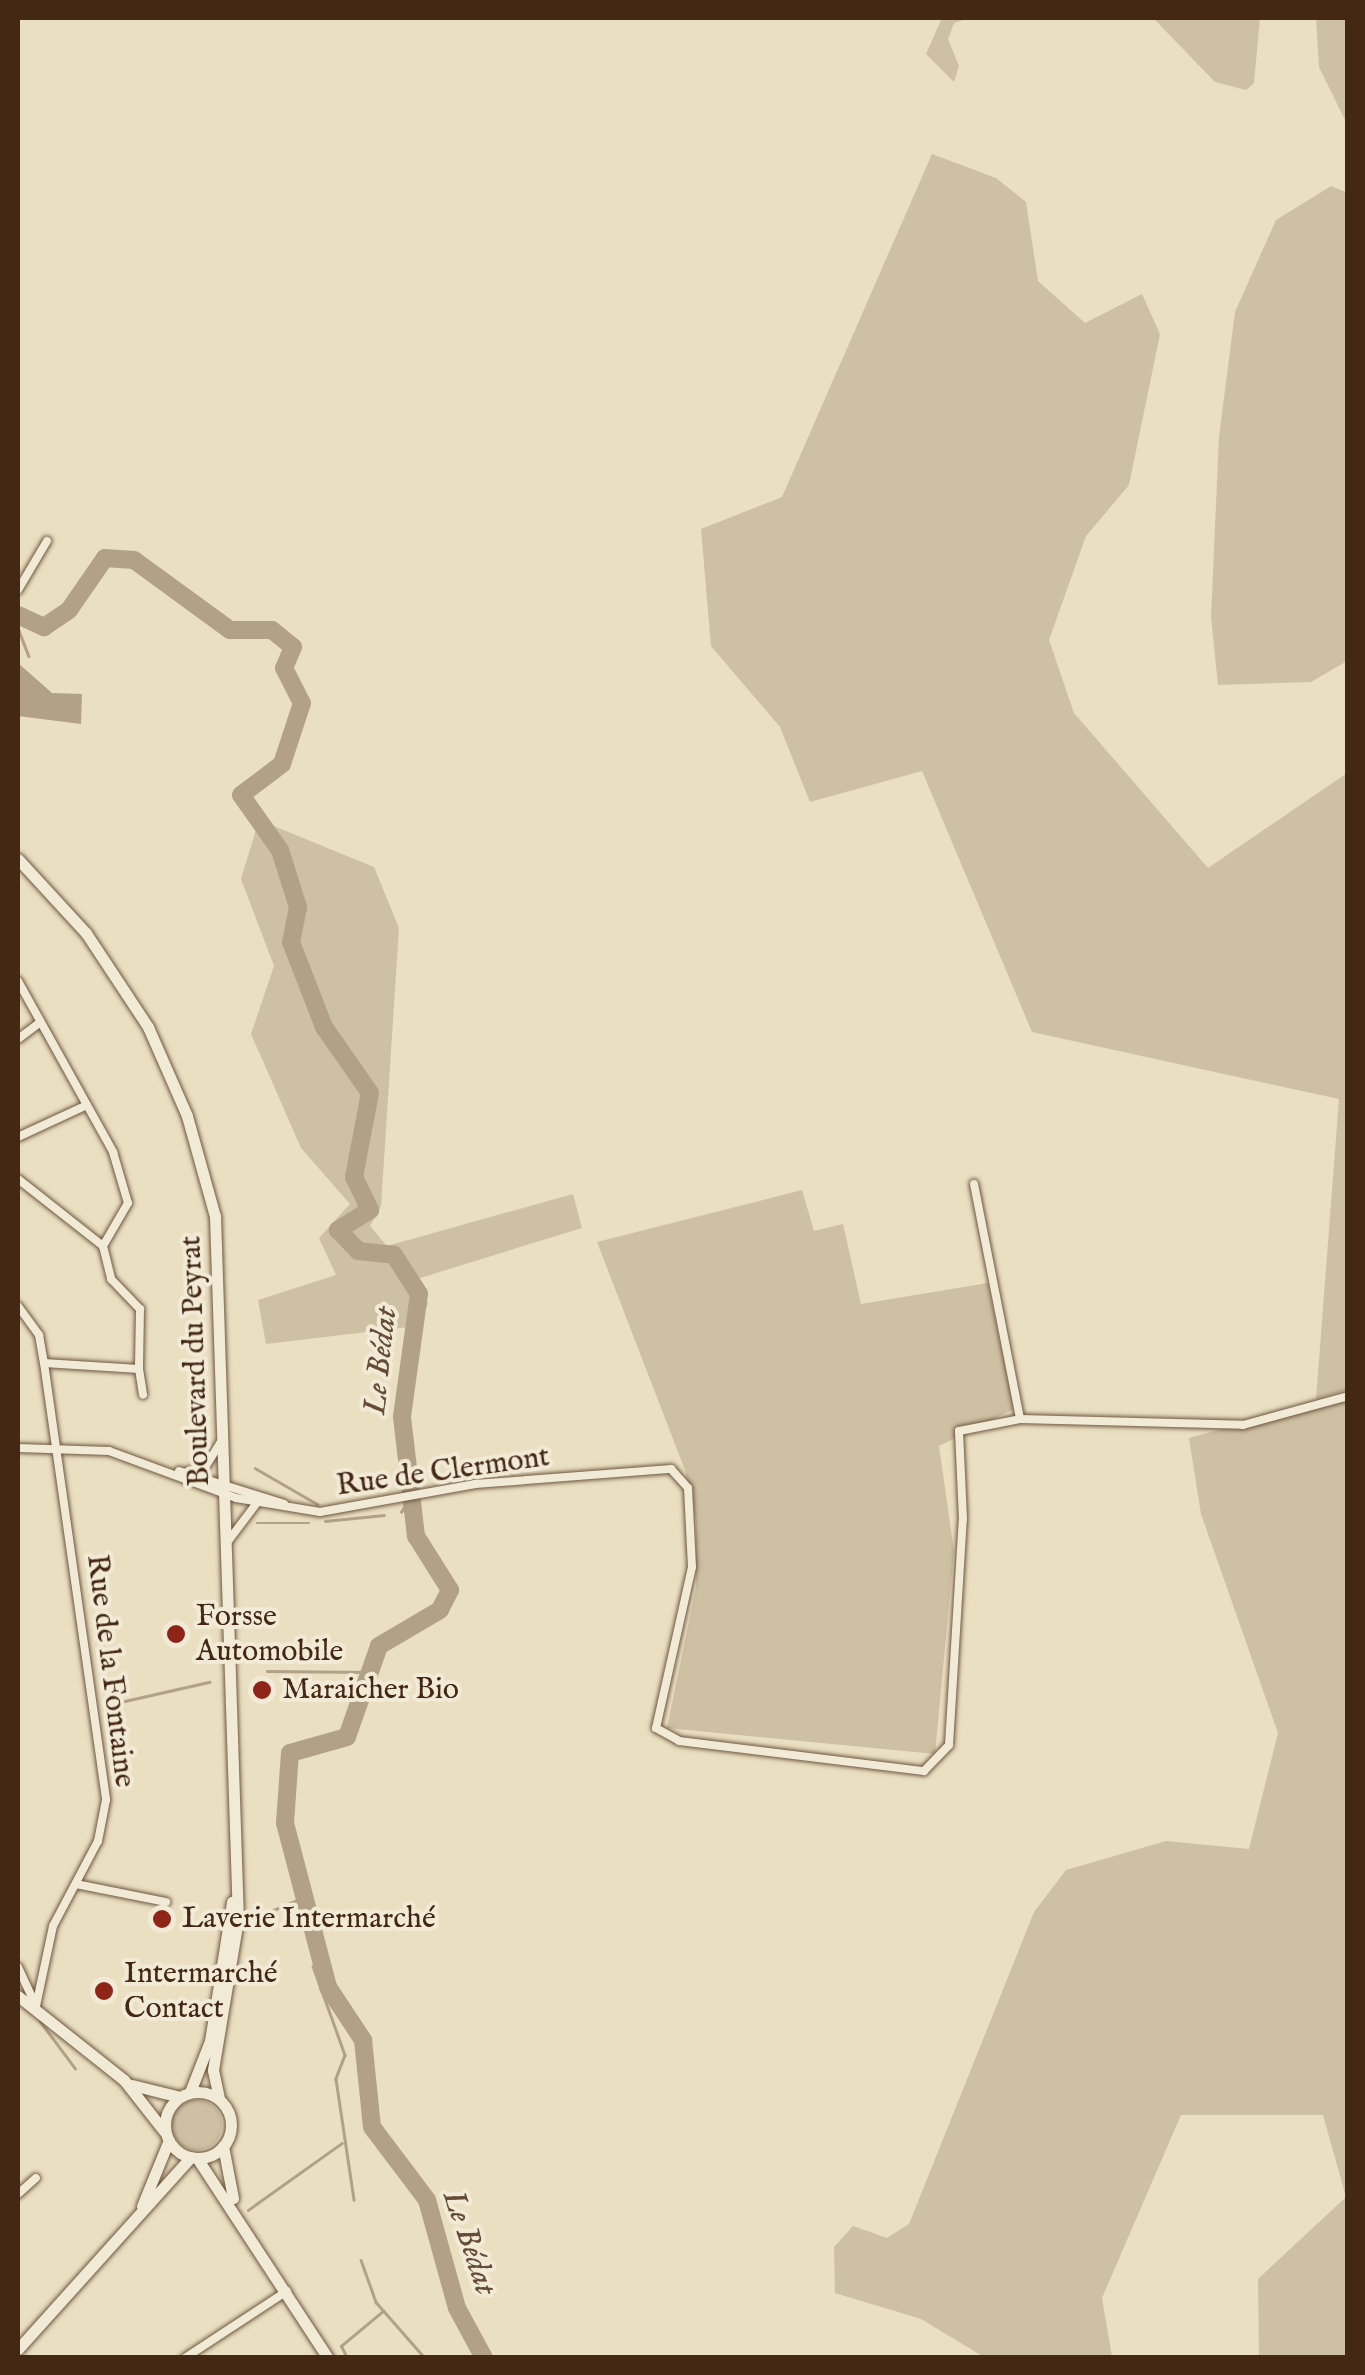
<!DOCTYPE html>
<html>
<head>
<meta charset="utf-8">
<style>
  body { margin:0 }
  #map { position:relative; width:1365px; height:2375px; overflow:hidden; background:#eadfc1; font-family:"IM FELL English",serif }
  div>[style] { position:absolute }
  .green>* { inset:0; background:#cec0a3 }
  .round { border-radius:50% }
  .water>* { inset:0; background:#b2a186 }
  .stream>* { height:2.5px; margin:-1.25px; padding:0 1.25px; transform-origin:1.25px; border-radius:1.25px; background:#b2a186 }
  .river>* { height:18px; margin:-9px; padding:0 9px; transform-origin:9px; border-radius:9px; background:#b2a186 }
  .roads { filter:drop-shadow(0 0 2px #6e563e) drop-shadow(0 0 2px #6e563e) }
  .street>* { height:8px; margin:-4px; padding:0 4px; transform-origin:4px; border-radius:4px; background:#f1ead7 }
  .secondary>* { height:11px; margin:-5.5px; padding:0 5.5px; transform-origin:5.5px; border-radius:5.5px; background:#f1ead7 }
  .secondary>.ring { margin:-5.5px; padding:0; box-sizing:content-box; background:none; border:11px solid #f1ead7; border-radius:50% }
  .dots>* { width:28px; height:28px; translate:-50% -50%; box-sizing:border-box; border:5px solid #f1ead7; border-radius:50% }
  span { translate:-50% -50%; white-space:nowrap; text-align:center; line-height:1.15; -webkit-text-stroke:8px #f1ead7; paint-order:stroke }
  .street-label { font-size:30px; color:#452813 }
  .poi-label { font-size:30px; color:#452813 }
  .left { translate:0 -50%; text-align:left }
  .water-label { font-size:32px; color:#664c36; font-style:italic }
  .frame { position:absolute; inset:0; border:20px solid #452813; pointer-events:none }
</style>
</head>
<body>
<div id="map">
  <div class="green">
    <div style="clip-path:polygon(942px 18px,970px 18px,954px 23px,948px 39px,959px 66px,954px 82px,926px 54px)"></div>
    <div style="clip-path:polygon(1153px 18px,1260px 18px,1254px 83px,1246px 90px,1215px 82px)"></div>
    <div style="clip-path:polygon(1316px 18px,1347px 18px,1347px 124px,1319px 67px)"></div>
    <div style="clip-path:polygon(932px 154px,996px 178px,1026px 202px,1038px 281px,1085px 323px,1142px 294px,1160px 334px,1129px 485px,1086px 536px,1049px 640px,1074px 713px,1208px 868px,1347px 773px,1347px 1390px,1316px 1399px,1339px 1099px,1032px 1032px,922px 771px,810px 802px,780px 727px,711px 646px,701px 529px,782px 497px)"></div>
    <div style="clip-path:polygon(1331px 186px,1348px 193px,1347px 661px,1311px 682px,1218px 685px,1211px 617px,1219px 437px,1235px 312px,1276px 220px)"></div>
    <div style="clip-path:polygon(259px 820px,374px 867px,399px 928px,381px 1206px,370px 1226px,387px 1246px,573px 1194px,582px 1228px,417px 1279px,428px 1304px,417px 1326px,266px 1344px,258px 1300px,336px 1275px,319px 1238px,350px 1204px,301px 1148px,251px 1034px,274px 966px,241px 879px)"></div>
    <div style="clip-path:polygon(802px 1190px,814px 1231px,843px 1224px,861px 1304px,988px 1283px,1014px 1409px,939px 1446px,954px 1551px,935px 1754px,667px 1728px,696px 1587px,696px 1521px,685px 1470px,597px 1242px)"></div>
    <div style="clip-path:polygon(1347px 1394px,1347px 2357px,1259px 2357px,1258px 2279px,1346px 2197px,1323px 2115px,1181px 2115px,1102px 2298px,1112px 2357px,984px 2357px,921px 2319px,835px 2293px,834px 2247px,853px 2226px,887px 2238px,909px 2224px,1034px 1912px,1066px 1870px,1166px 1841px,1249px 1849px,1278px 1733px,1201px 1514px,1189px 1438px)"></div>
    <div class="round" style="left:172px;top:2100px;width:50px;height:50px"></div>
  </div>
  <div class="water">
    <div style="clip-path:polygon(18px 663px,52px 693px,82px 694px,81px 724px,18px 716px)"></div>
  </div>
  <div class="stream">
    <div style="left:18px;top:628px;width:30px;rotate:69deg"></div>
    <div style="left:255px;top:1468px;width:72px;rotate:30.1deg"></div>
    <div style="left:401px;top:1512px;width:13px;rotate:-58deg"></div>
    <div style="left:325px;top:1521px;width:59px;rotate:-5.8deg"></div>
    <div style="left:257px;top:1523px;width:52px"></div>
    <div style="left:267px;top:1671px;width:102px;rotate:0.6deg"></div>
    <div style="left:107px;top:1705px;width:105px;rotate:-12.7deg"></div>
    <div style="left:269px;top:1912px;width:39px;rotate:-23deg"></div>
    <div style="left:313px;top:1966px;width:95px;rotate:70.2deg"></div>
    <div style="left:345px;top:2055px;width:26px;rotate:111deg"></div>
    <div style="left:336px;top:2079px;width:122px;rotate:81.5deg"></div>
    <div style="left:40px;top:2021px;width:59px;rotate:53.3deg"></div>
    <div style="left:248px;top:2210px;width:115px;rotate:-35.5deg"></div>
    <div style="left:361px;top:2260px;width:45px;rotate:70.3deg"></div>
    <div style="left:376px;top:2302px;width:74px;rotate:48.8deg"></div>
    <div style="left:347px;top:2358px;width:13px;rotate:-117deg"></div>
    <div style="left:341px;top:2346px;width:55px;rotate:-39.8deg"></div>
  </div>
  <div class="river">
    <div style="left:18px;top:615px;width:29px;rotate:25deg"></div>
    <div style="left:44px;top:627px;width:30px;rotate:-34deg"></div>
    <div style="left:69px;top:610px;width:63px;rotate:-55.3deg"></div>
    <div style="left:105px;top:558px;width:29px;rotate:4deg"></div>
    <div style="left:134px;top:560px;width:119px;rotate:36.1deg"></div>
    <div style="left:230px;top:630px;width:42px"></div>
    <div style="left:272px;top:630px;width:27px;rotate:39deg"></div>
    <div style="left:293px;top:647px;width:23px;rotate:113deg"></div>
    <div style="left:284px;top:668px;width:39px;rotate:63deg"></div>
    <div style="left:302px;top:703px;width:64px;rotate:108.2deg"></div>
    <div style="left:282px;top:764px;width:51px;rotate:142.9deg"></div>
    <div style="left:241px;top:795px;width:67px;rotate:54.7deg"></div>
    <div style="left:280px;top:850px;width:60px;rotate:72.5deg"></div>
    <div style="left:298px;top:907px;width:36px;rotate:101deg"></div>
    <div style="left:291px;top:942px;width:91px;rotate:68.8deg"></div>
    <div style="left:324px;top:1027px;width:80px;rotate:55.1deg"></div>
    <div style="left:370px;top:1093px;width:86px;rotate:100.8deg"></div>
    <div style="left:354px;top:1177px;width:37px;rotate:64deg"></div>
    <div style="left:370px;top:1210px;width:38px;rotate:148deg"></div>
    <div style="left:338px;top:1230px;width:29px;rotate:46deg"></div>
    <div style="left:358px;top:1251px;width:36px;rotate:6deg"></div>
    <div style="left:394px;top:1255px;width:46px;rotate:57.3deg"></div>
    <div style="left:419px;top:1294px;width:124px;rotate:97.9deg"></div>
    <div style="left:402px;top:1417px;width:120px;rotate:83.3deg"></div>
    <div style="left:416px;top:1536px;width:64px;rotate:57.8deg"></div>
    <div style="left:450px;top:1590px;width:22px;rotate:117deg"></div>
    <div style="left:440px;top:1610px;width:71px;rotate:149.5deg"></div>
    <div style="left:379px;top:1646px;width:96px;rotate:109.4deg"></div>
    <div style="left:347px;top:1737px;width:59px;rotate:164.3deg"></div>
    <div style="left:290px;top:1753px;width:70px;rotate:94.1deg"></div>
    <div style="left:285px;top:1823px;width:170px;rotate:75.3deg"></div>
    <div style="left:328px;top:1987px;width:64px;rotate:56.6deg"></div>
    <div style="left:363px;top:2040px;width:87px;rotate:84.1deg"></div>
    <div style="left:372px;top:2127px;width:91px;rotate:53deg"></div>
    <div style="left:427px;top:2200px;width:112px;rotate:74.5deg"></div>
    <div style="left:457px;top:2308px;width:57px;rotate:61.6deg"></div>
  </div>
  <div class="roads">
    <div class="street">
      <div style="left:18px;top:590px;width:57px;rotate:-59.4deg"></div>
      <div style="left:18px;top:981px;width:196px;rotate:60.9deg"></div>
      <div style="left:113px;top:1152px;width:53px;rotate:73.6deg"></div>
      <div style="left:128px;top:1203px;width:50px;rotate:120.2deg"></div>
      <div style="left:103px;top:1246px;width:34px;rotate:76deg"></div>
      <div style="left:111px;top:1279px;width:42px;rotate:46deg"></div>
      <div style="left:140px;top:1309px;width:60px;rotate:91deg"></div>
      <div style="left:139px;top:1369px;width:95px;rotate:-176.4deg"></div>
      <div style="left:18px;top:1039px;width:25px;rotate:-37deg"></div>
      <div style="left:18px;top:1137px;width:74px;rotate:-24.8deg"></div>
      <div style="left:18px;top:1179px;width:108px;rotate:38.2deg"></div>
      <div style="left:974px;top:1184px;width:239px;rotate:78.9deg"></div>
      <div style="left:18px;top:1306px;width:36px;rotate:54deg"></div>
      <div style="left:39px;top:1335px;width:28px;rotate:80deg"></div>
      <div style="left:44px;top:1363px;width:441px;rotate:81.9deg"></div>
      <div style="left:106px;top:1800px;width:42px;rotate:101deg"></div>
      <div style="left:98px;top:1841px;width:96px;rotate:117.9deg"></div>
      <div style="left:53px;top:1926px;width:82px;rotate:102deg"></div>
      <div style="left:36px;top:2006px;width:43px;rotate:-114.8deg"></div>
      <div style="left:139px;top:1369px;width:26px;rotate:81deg"></div>
      <div style="left:18px;top:1448px;width:91px;rotate:1.9deg"></div>
      <div style="left:109px;top:1451px;width:135px;rotate:20.3deg"></div>
      <div style="left:236px;top:1498px;width:85px;rotate:9.5deg"></div>
      <div style="left:320px;top:1512px;width:158px;rotate:-10.2deg"></div>
      <div style="left:475px;top:1484px;width:197px;rotate:-4.4deg"></div>
      <div style="left:671px;top:1469px;width:25px;rotate:48deg"></div>
      <div style="left:688px;top:1488px;width:79px;rotate:87.1deg"></div>
      <div style="left:692px;top:1567px;width:165px;rotate:102.6deg"></div>
      <div style="left:656px;top:1728px;width:26px;rotate:29deg"></div>
      <div style="left:679px;top:1741px;width:247px;rotate:7deg"></div>
      <div style="left:924px;top:1771px;width:36px;rotate:-46deg"></div>
      <div style="left:949px;top:1745px;width:226px;rotate:-86.5deg"></div>
      <div style="left:963px;top:1519px;width:88px;rotate:-92.6deg"></div>
      <div style="left:959px;top:1431px;width:62px;rotate:-11.1deg"></div>
      <div style="left:1020px;top:1419px;width:223px;rotate:1.5deg"></div>
      <div style="left:1243px;top:1425px;width:109px;rotate:-15.4deg"></div>
      <div style="left:179px;top:1471px;width:110px;rotate:17.4deg"></div>
      <div style="left:189px;top:1471px;width:15px;rotate:-8deg"></div>
      <div style="left:204px;top:1469px;width:31px;rotate:-58deg"></div>
      <div style="left:229px;top:1540px;width:45px;rotate:-53.1deg"></div>
      <div style="left:76px;top:1884px;width:92px;rotate:11.3deg"></div>
      <div style="left:18px;top:2194px;width:24px;rotate:-42deg"></div>
      <div style="left:185px;top:2358px;width:122px;rotate:-33.3deg"></div>
    </div>
    <div class="secondary">
      <div style="left:18px;top:859px;width:100px;rotate:47.4deg"></div>
      <div style="left:86px;top:933px;width:113px;rotate:56.6deg"></div>
      <div style="left:148px;top:1027px;width:97px;rotate:66.3deg"></div>
      <div style="left:187px;top:1116px;width:104px;rotate:74.4deg"></div>
      <div style="left:215px;top:1216px;width:703px;rotate:88.13deg"></div>
      <div style="left:238px;top:1919px;width:153px;rotate:99.4deg"></div>
      <div style="left:213px;top:2070px;width:30px;rotate:78deg"></div>
      <div style="left:18px;top:1996px;width:135px;rotate:38.4deg"></div>
      <div style="left:124px;top:2080px;width:65px;rotate:51.9deg"></div>
      <div style="left:132px;top:2085px;width:49px;rotate:14deg"></div>
      <div class="ring" style="left:165px;top:2092px;width:55px;height:55px"></div>
      <div style="left:190px;top:2092px;width:55px;rotate:-68.6deg"></div>
      <div style="left:210px;top:2041px;width:141px;rotate:-81deg"></div>
      <div style="left:223px;top:2146px;width:53px;rotate:79.1deg"></div>
      <div style="left:197px;top:2158px;width:239px;rotate:56.8deg"></div>
      <div style="left:142px;top:2206px;width:71px;rotate:-67.8deg"></div>
      <div style="left:18px;top:2349px;width:258px;rotate:-48deg"></div>
    </div>
  </div>
  <div class="dots">
    <div style="left:176px;top:1634px;background:#8f2418"></div>
    <div style="left:262px;top:1690px;background:#8f2418"></div>
    <div style="left:162px;top:1919px;background:#8f2418"></div>
    <div style="left:104px;top:1991px;background:#8f2418"></div>
  </div>
  <div class="street-label">
    <span style="left:196px;top:1361px;rotate:-92deg">Boulevard du Peyrat</span>
    <span style="left:443px;top:1472px;rotate:-8deg">Rue de Clermont</span>
    <span style="left:110px;top:1671px;rotate:83deg">Rue de la Fontaine</span>
  </div>
  <div class="poi-label">
    <span class="left" style="left:196px;top:1634px">Forsse<br>Automobile</span>
    <span class="left" style="left:282px;top:1690px">Maraicher Bio</span>
    <span class="left" style="left:182px;top:1919px">Laverie Intermarché</span>
    <span class="left" style="left:124px;top:1991px">Intermarché<br>Contact</span>
  </div>
  <div class="water-label">
    <span style="left:382px;top:1361px;rotate:-84deg">Le Bédat</span>
    <span style="left:468px;top:2243px;rotate:71deg">Le Bédat</span>
  </div>
  <div class="frame"></div>
</div>
</body>
</html>
